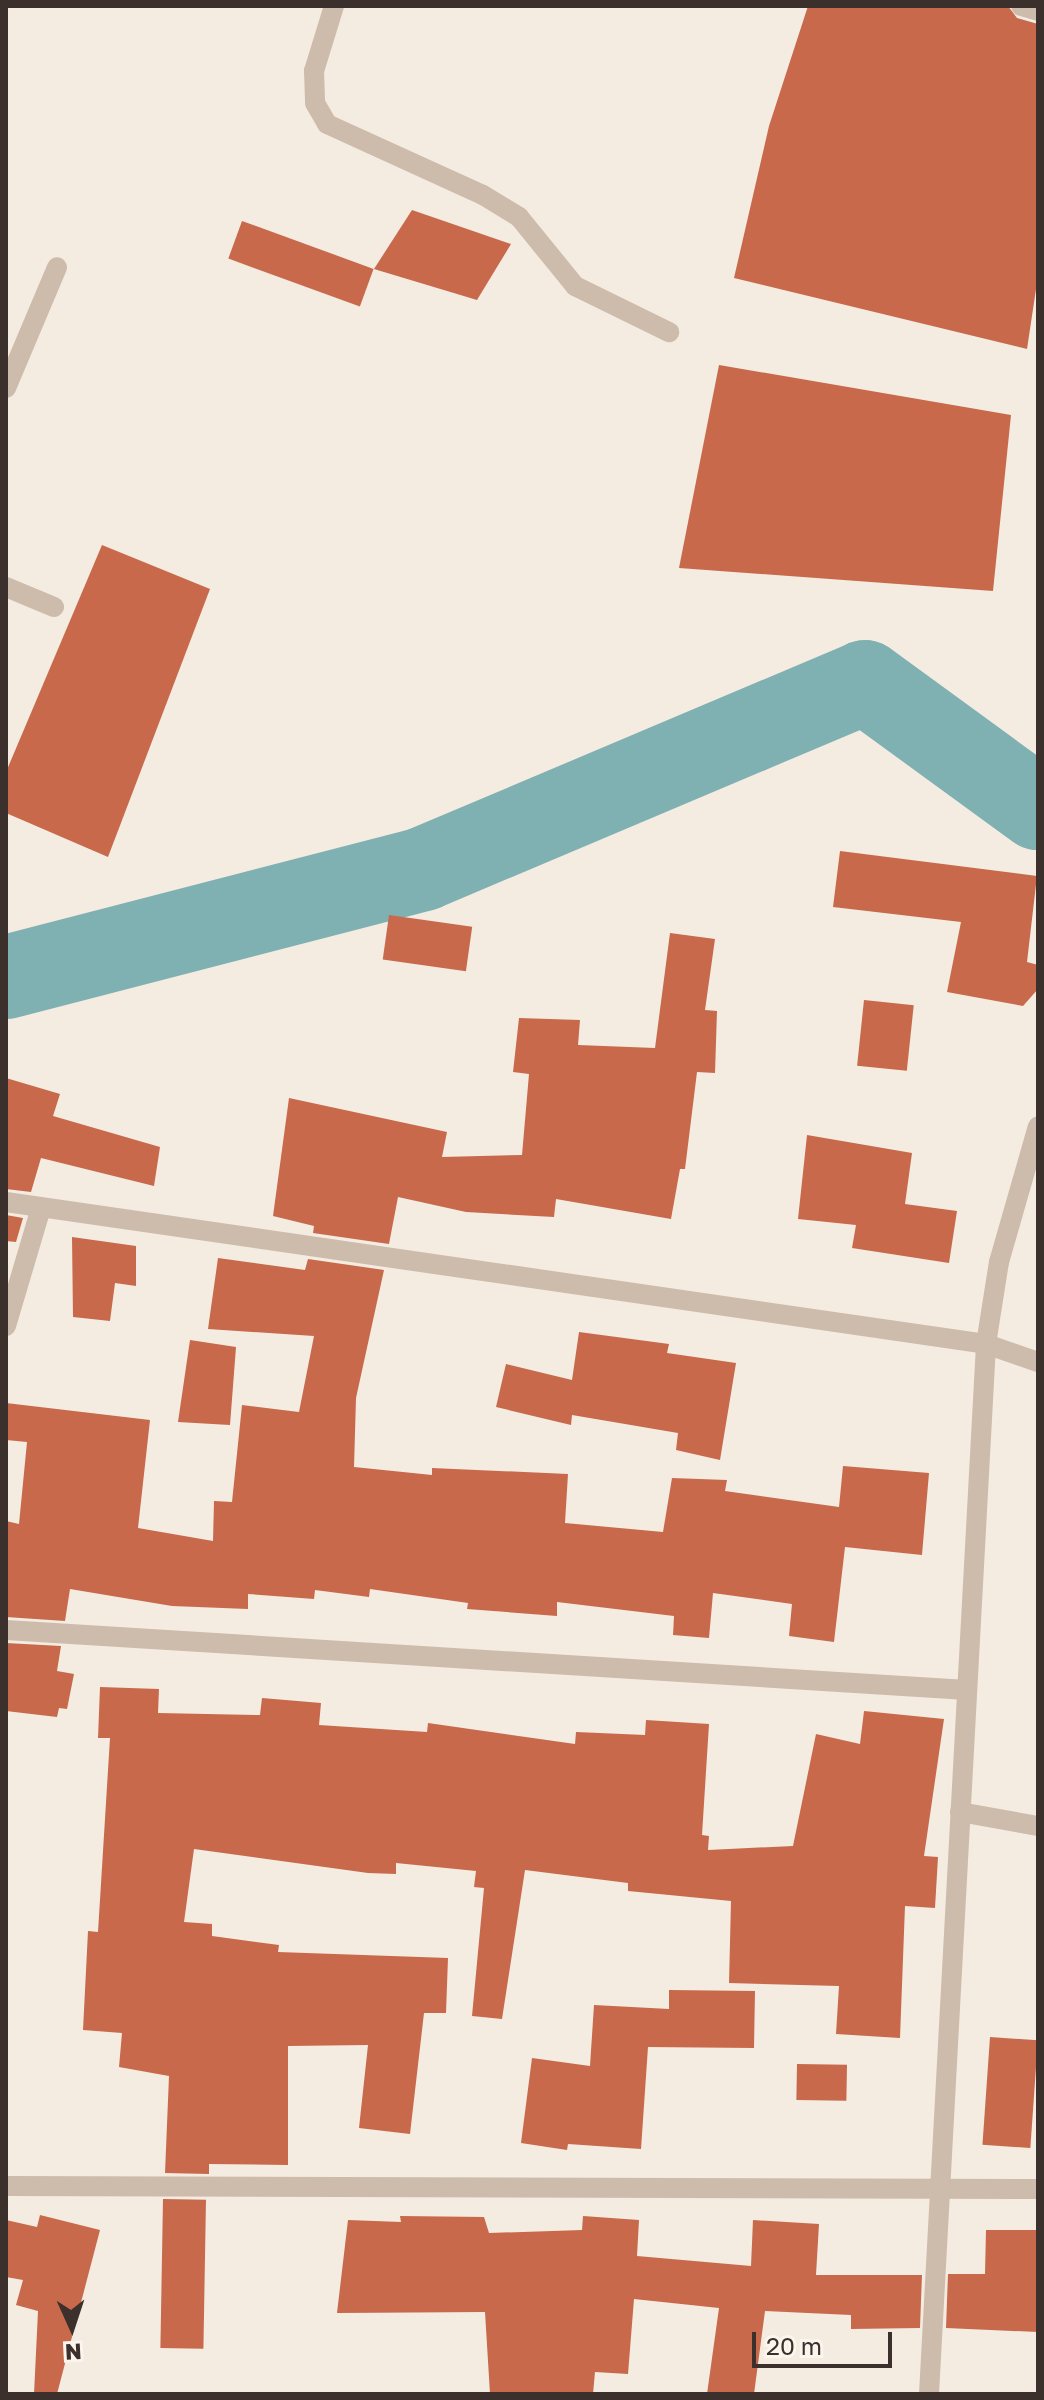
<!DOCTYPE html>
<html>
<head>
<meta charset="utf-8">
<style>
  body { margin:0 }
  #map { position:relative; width:1044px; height:2400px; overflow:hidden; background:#f4ebe1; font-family:"Golos Text",sans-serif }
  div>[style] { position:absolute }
  .river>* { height:84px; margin:-42px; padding:0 42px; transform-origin:42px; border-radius:42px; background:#7fb0b2 }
  .building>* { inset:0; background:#c8694b; transform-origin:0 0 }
  .service>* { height:20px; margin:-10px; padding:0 10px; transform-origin:10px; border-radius:10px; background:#cdbbac }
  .minor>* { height:20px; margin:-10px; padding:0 10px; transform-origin:10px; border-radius:10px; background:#cdbbac }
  span { translate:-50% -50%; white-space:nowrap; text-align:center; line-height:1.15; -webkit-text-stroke:7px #fbf5ee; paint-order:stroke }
  .frame { position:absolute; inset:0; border:8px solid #3b302b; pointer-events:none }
  .north { position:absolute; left:32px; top:2288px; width:80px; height:80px; -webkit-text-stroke:6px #fbf5ee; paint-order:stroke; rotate:177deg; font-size:22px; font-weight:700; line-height:32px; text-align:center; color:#3b302b }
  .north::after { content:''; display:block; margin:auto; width:28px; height:36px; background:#3b302b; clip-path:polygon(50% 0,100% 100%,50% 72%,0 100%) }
  .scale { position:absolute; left:752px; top:2332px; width:140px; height:36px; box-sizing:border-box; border:4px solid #3b302b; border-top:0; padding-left:10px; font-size:24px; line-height:28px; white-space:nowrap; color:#3b302b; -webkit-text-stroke:6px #fbf5ee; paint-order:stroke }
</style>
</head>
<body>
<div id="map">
  <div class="river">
    <div style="left:6px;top:977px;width:431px;rotate:-14.5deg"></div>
    <div style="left:423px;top:869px;width:480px;rotate:-22.9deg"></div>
    <div style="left:865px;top:682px;width:214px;rotate:36.1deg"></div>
  </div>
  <div class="building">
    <div style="clip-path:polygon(808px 6px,1008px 6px,1017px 18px,1038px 24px,1038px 276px,1027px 349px,734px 278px,769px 126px)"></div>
    <div style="clip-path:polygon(412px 210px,511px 244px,477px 300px,374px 269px)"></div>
    <div style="left:242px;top:221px;width:140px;height:40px;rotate:20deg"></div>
    <div style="clip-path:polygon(719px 365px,1011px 415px,993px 591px,679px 568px)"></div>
    <div style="clip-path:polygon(102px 545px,210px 589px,108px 857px,6px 813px,6px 772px)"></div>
    <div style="clip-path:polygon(840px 851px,1037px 876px,1027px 962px,1038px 965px,1038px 989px,1023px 1006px,947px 992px,961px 922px,833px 907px)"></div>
    <div style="left:389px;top:915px;width:84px;height:45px;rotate:8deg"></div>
    <div style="clip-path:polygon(670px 933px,715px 939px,705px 1010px,717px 1011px,715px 1073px,697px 1072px,685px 1169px,680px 1169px,671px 1219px,556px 1199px,554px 1217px,466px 1212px,398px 1197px,389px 1244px,313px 1233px,314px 1226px,273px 1216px,289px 1098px,447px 1132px,442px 1157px,522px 1155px,529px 1074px,513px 1072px,519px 1018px,580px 1020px,578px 1045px,655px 1048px)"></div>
    <div style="left:864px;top:1000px;width:50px;height:66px;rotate:6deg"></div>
    <div style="clip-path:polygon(6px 1078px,60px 1094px,53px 1116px,160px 1147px,154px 1186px,41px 1158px,31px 1192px,6px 1189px)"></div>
    <div style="clip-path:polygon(807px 1135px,912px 1153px,905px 1204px,957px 1211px,949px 1263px,852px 1248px,856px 1225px,798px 1219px)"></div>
    <div style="clip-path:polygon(6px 1215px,23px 1218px,16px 1242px,6px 1241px)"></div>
    <div style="clip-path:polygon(72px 1237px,136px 1246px,136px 1286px,115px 1283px,110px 1321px,73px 1317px)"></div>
    <div style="clip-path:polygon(218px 1258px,305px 1270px,308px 1259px,384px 1270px,356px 1398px,354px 1467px,432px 1475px,432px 1468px,568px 1474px,565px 1523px,663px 1532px,672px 1478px,727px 1480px,725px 1491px,839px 1507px,843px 1466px,929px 1473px,922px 1555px,845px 1547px,834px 1642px,789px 1636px,792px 1604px,713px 1593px,709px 1638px,673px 1635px,674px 1616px,557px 1602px,557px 1616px,467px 1609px,468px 1603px,370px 1589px,369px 1597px,315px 1590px,314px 1599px,248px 1594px,248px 1609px,172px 1606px,70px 1589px,65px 1621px,6px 1617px,6px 1521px,19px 1524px,27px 1442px,6px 1440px,6px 1403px,150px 1420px,138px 1528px,213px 1541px,214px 1501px,232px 1502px,242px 1405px,299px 1412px,314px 1336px,208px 1329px)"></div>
    <div style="clip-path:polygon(579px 1332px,669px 1344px,667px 1353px,736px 1363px,720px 1460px,676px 1450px,678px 1433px,572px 1415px,571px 1425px,496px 1407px,506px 1364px,572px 1380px)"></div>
    <div style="clip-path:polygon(190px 1340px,236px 1347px,230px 1425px,178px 1422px)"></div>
    <div style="clip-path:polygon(6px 1643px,61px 1646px,57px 1671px,74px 1674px,67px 1709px,59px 1708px,57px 1717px,6px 1711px)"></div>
    <div style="clip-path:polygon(100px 1687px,159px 1689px,158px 1713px,260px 1715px,262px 1698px,321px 1703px,319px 1725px,427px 1732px,428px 1723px,575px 1744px,576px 1732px,645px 1735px,646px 1720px,709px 1724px,702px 1835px,709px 1836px,708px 1850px,793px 1846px,816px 1734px,860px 1744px,864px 1711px,944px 1719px,924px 1856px,938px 1857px,935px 1908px,905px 1906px,900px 2038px,836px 2034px,839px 1986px,729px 1983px,731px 1901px,628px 1891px,628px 1883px,525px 1870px,502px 2019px,472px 2016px,484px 1888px,474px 1887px,476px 1871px,396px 1863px,396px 1874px,368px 1873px,194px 1849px,184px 1922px,212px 1924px,212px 1936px,279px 1945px,278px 1952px,448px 1958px,446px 2013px,424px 2013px,410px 2134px,359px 2128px,368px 2045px,288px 2046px,288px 2165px,209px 2164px,209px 2174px,165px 2173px,169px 2076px,119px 2067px,122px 2033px,83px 2030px,88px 1931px,98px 1932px,110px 1738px,98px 1738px)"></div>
    <div style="clip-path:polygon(669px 1990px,755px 1991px,754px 2048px,648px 2047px,641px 2149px,568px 2144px,567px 2150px,521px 2143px,532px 2058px,590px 2066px,594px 2005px,669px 2009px)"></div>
    <div style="left:990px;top:2037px;width:48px;height:108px;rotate:4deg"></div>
    <div style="left:797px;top:2064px;width:50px;height:36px;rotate:1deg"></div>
    <div style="left:163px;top:2199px;width:43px;height:149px;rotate:1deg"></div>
    <div style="clip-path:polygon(40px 2215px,100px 2230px,57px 2394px,34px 2394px,38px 2311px,16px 2305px,23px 2280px,6px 2277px,6px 2220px,37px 2227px)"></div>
    <div style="clip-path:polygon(400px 2216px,484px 2217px,489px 2233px,582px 2230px,583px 2216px,639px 2220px,637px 2256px,751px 2266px,753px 2220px,819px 2224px,816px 2275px,922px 2275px,920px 2328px,851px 2329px,851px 2315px,765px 2311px,754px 2394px,707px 2394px,719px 2308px,634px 2299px,628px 2374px,595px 2372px,593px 2394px,490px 2394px,485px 2312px,337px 2313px,348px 2220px,401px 2222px)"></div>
    <div style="clip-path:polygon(986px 2230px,1038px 2230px,1038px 2332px,946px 2328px,948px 2274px,985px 2274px)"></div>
  </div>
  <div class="service">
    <div style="left:334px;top:6px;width:68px;rotate:107.1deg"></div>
    <div style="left:314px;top:71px;width:32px;rotate:88deg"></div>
    <div style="left:315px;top:103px;width:24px;rotate:60deg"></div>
    <div style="left:327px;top:124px;width:171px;rotate:24.5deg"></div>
    <div style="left:483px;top:195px;width:42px;rotate:31.4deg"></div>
    <div style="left:519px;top:217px;width:89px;rotate:50.9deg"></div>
    <div style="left:575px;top:286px;width:105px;rotate:26.1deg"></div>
    <div style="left:6px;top:388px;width:131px;rotate:-67.1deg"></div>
    <div style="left:6px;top:587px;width:52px;rotate:22.6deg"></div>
  </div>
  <div class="minor">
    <div style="left:1021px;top:6px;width:18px;rotate:16deg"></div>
    <div style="left:6px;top:1202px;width:990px;rotate:8.24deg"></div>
    <div style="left:986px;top:1344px;width:55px;rotate:19.1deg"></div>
    <div style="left:6px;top:1326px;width:123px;rotate:-73.5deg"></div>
    <div style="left:6px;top:1630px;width:963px;rotate:3.57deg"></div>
    <div style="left:960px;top:1812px;width:79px;rotate:10.2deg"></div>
    <div style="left:6px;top:2186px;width:1032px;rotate:0.17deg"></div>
    <div style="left:929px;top:2394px;width:1052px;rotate:-86.89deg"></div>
    <div style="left:986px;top:1344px;width:83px;rotate:-81deg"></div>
    <div style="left:999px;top:1262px;width:141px;rotate:-74deg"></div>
  </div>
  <div class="frame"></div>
  <div class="north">N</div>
  <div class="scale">20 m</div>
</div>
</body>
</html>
